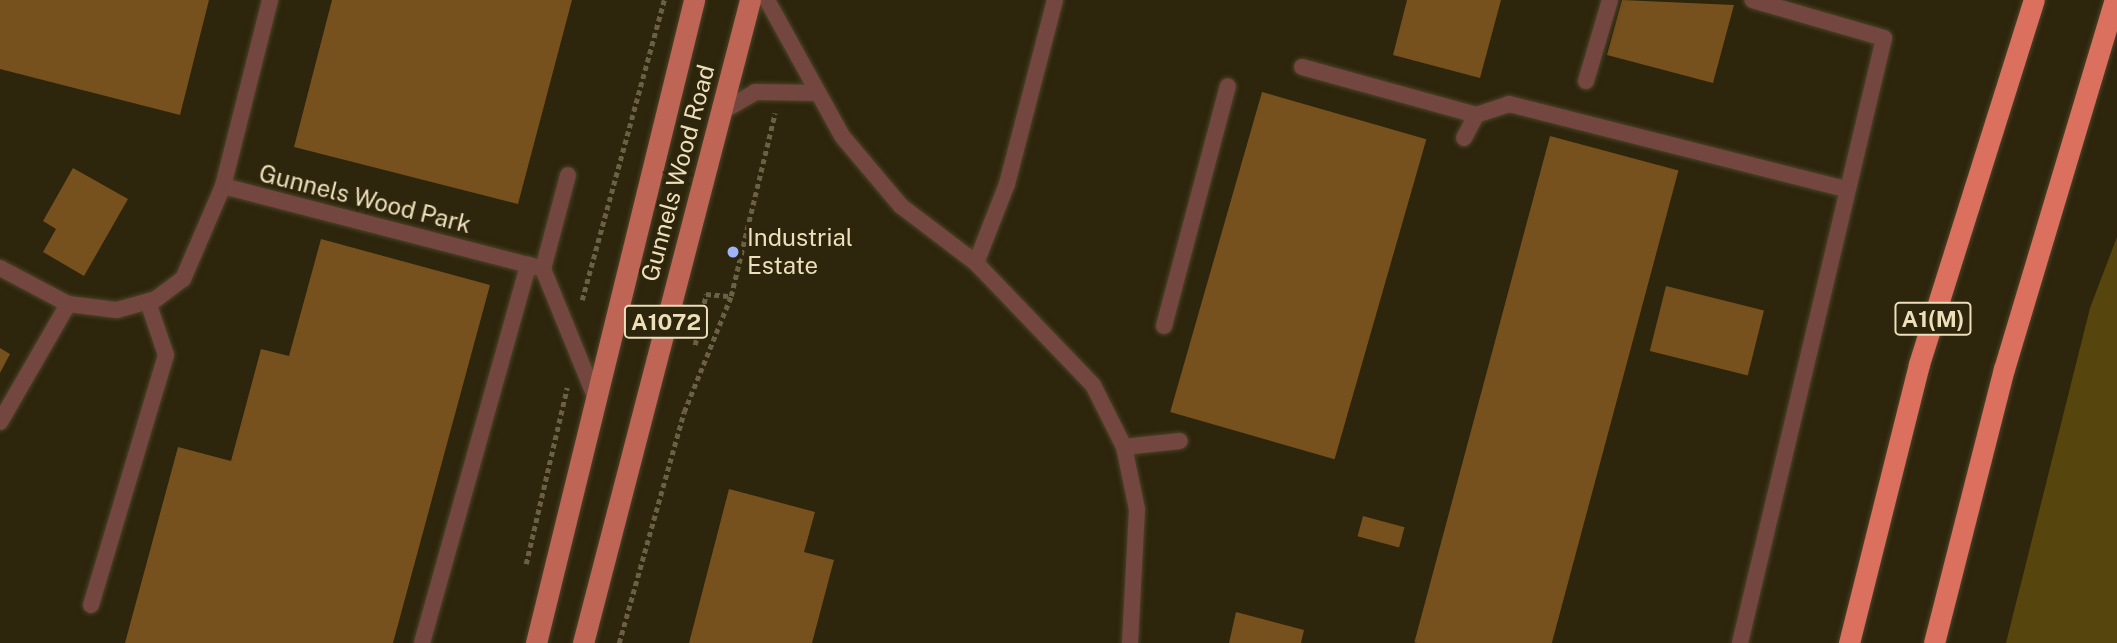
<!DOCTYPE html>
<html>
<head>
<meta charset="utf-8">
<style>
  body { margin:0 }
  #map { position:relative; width:2117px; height:643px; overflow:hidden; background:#2d250c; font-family:"Public Sans",sans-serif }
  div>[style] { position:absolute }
  .green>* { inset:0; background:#56450c }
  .building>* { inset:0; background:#76501d; transform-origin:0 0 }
  .path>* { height:4.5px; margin-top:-2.25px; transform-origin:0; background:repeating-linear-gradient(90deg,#6a6043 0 5px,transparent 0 8.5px) }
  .roads { filter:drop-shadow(0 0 2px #4c4328) drop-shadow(0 0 2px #4c4328) }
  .lane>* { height:16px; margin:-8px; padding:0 8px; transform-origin:8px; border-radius:8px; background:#73473f }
  .primary>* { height:21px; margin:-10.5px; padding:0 10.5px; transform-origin:10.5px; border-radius:10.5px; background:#be6555 }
  .highway>* { height:21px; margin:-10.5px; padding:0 10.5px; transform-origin:10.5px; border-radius:10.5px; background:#dc705e }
  .dots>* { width:19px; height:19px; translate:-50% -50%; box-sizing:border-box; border:4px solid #2d250c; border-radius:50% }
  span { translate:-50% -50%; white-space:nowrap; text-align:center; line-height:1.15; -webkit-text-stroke:6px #2d250c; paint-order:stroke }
  .shield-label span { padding:2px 5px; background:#2d250c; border:2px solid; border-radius:5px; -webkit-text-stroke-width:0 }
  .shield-label { font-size:23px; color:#ecdfba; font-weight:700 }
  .street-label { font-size:24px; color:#ecdfba }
  .poi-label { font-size:24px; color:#ecdfba }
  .left { translate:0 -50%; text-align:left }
</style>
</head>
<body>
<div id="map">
  <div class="green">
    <div style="clip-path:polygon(2117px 237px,2117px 643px,2006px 643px,2090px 308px)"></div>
  </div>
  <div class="building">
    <div style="clip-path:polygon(0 0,209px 0,180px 115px,0 69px)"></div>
    <div style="clip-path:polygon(332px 0,572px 0,518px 204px,294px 147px)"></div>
    <div style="clip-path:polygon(1407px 0,1501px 0,1480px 78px,1393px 55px)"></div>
    <div style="clip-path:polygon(1622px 0,1734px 5px,1713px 83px,1607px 55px)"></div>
    <div style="left:1262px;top:92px;width:171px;height:333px;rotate:16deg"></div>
    <div style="left:1550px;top:136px;width:133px;height:524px;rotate:15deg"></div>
    <div style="clip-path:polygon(73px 168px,128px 199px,84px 276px,43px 252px,56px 229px,43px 221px)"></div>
    <div style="clip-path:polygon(321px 239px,490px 285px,393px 643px,125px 643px,178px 447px,231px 461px,261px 349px,289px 356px)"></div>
    <div style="left:1666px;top:286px;width:101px;height:67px;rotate:14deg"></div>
    <div style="clip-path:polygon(0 348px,10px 354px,0 373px)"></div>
    <div style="clip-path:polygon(729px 489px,815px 512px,804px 552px,834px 560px,812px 643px,689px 643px)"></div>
    <div style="left:1363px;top:516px;width:43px;height:21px;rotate:15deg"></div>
    <div style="clip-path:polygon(1236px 612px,1304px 630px,1301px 643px,1229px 643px)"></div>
  </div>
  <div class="path">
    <div style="left:582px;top:300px;width:311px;rotate:-74.7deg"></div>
    <div style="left:695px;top:345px;width:52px;rotate:-77.8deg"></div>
    <div style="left:706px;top:294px;width:25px;rotate:5deg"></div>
    <div style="left:526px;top:564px;width:181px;rotate:-76.9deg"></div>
    <div style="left:619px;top:643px;width:240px;rotate:-74.3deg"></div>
    <div style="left:684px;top:412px;width:125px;rotate:-67.9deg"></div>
    <div style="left:731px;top:296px;width:188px;rotate:-76.5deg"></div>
  </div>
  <div class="roads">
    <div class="lane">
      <div style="left:767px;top:0;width:155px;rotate:61.1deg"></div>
      <div style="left:842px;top:136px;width:92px;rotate:49.9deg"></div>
      <div style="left:901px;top:206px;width:94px;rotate:37.2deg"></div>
      <div style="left:976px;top:263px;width:169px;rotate:46.2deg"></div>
      <div style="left:1093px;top:385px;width:69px;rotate:63.4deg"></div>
      <div style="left:1124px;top:447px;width:63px;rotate:78.2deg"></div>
      <div style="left:1137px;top:509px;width:134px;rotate:93deg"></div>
      <div style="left:1302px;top:67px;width:180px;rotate:15.4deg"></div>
      <div style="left:1586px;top:81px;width:84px;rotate:-73.5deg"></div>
      <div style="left:721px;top:112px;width:39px;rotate:-30deg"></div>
      <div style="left:755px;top:92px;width:63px;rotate:0.9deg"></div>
      <div style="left:1464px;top:138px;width:26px;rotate:-62deg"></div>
      <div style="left:1476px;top:115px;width:35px;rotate:-18deg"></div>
      <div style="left:1509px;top:104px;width:348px;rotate:14.2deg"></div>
      <div style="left:223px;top:186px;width:331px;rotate:14.5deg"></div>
      <div style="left:976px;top:263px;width:85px;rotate:-68.6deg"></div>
      <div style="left:1007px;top:184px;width:190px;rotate:-75.4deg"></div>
      <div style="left:0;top:268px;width:77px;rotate:27.9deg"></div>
      <div style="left:68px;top:304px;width:49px;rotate:7deg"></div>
      <div style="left:117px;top:310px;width:41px;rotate:-15.8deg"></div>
      <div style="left:156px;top:299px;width:34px;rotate:-37deg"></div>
      <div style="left:183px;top:279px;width:101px;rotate:-66.7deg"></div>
      <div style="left:223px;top:186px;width:192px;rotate:-75.8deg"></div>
      <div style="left:543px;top:269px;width:143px;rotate:67.8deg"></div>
      <div style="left:543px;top:269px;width:97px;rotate:-75.1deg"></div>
      <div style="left:1164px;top:326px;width:248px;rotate:-75.1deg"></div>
      <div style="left:0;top:422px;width:136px;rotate:-60deg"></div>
      <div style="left:1124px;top:447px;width:56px;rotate:-6.1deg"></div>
      <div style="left:91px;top:605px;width:261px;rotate:-73.3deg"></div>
      <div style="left:166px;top:355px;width:56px;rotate:-108.8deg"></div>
      <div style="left:422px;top:643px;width:393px;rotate:-74.3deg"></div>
      <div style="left:1740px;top:643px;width:622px;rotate:-76.61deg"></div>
      <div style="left:1884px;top:38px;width:137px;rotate:-163.9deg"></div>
    </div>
    <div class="primary">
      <div style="left:536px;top:643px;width:662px;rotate:-76.19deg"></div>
      <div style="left:583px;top:643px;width:664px;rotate:-75.44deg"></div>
    </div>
    <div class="highway">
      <div style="left:1849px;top:643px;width:288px;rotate:-75.9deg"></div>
      <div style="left:1919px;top:364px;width:382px;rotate:-72.5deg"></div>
      <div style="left:1934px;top:643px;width:283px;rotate:-75.7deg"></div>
      <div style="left:2004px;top:369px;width:385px;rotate:-73.3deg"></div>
    </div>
  </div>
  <div class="dots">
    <div style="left:733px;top:252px;background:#9eb4fd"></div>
  </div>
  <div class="shield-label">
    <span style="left:1933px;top:319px">A1(M)</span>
    <span style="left:666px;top:322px">A1072</span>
  </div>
  <div class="street-label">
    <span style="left:678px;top:173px;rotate:-75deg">Gunnels Wood Road</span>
    <span style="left:365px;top:199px;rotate:14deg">Gunnels Wood Park</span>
  </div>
  <div class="poi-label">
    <span class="left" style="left:747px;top:252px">Industrial<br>Estate</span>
  </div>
</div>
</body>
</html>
